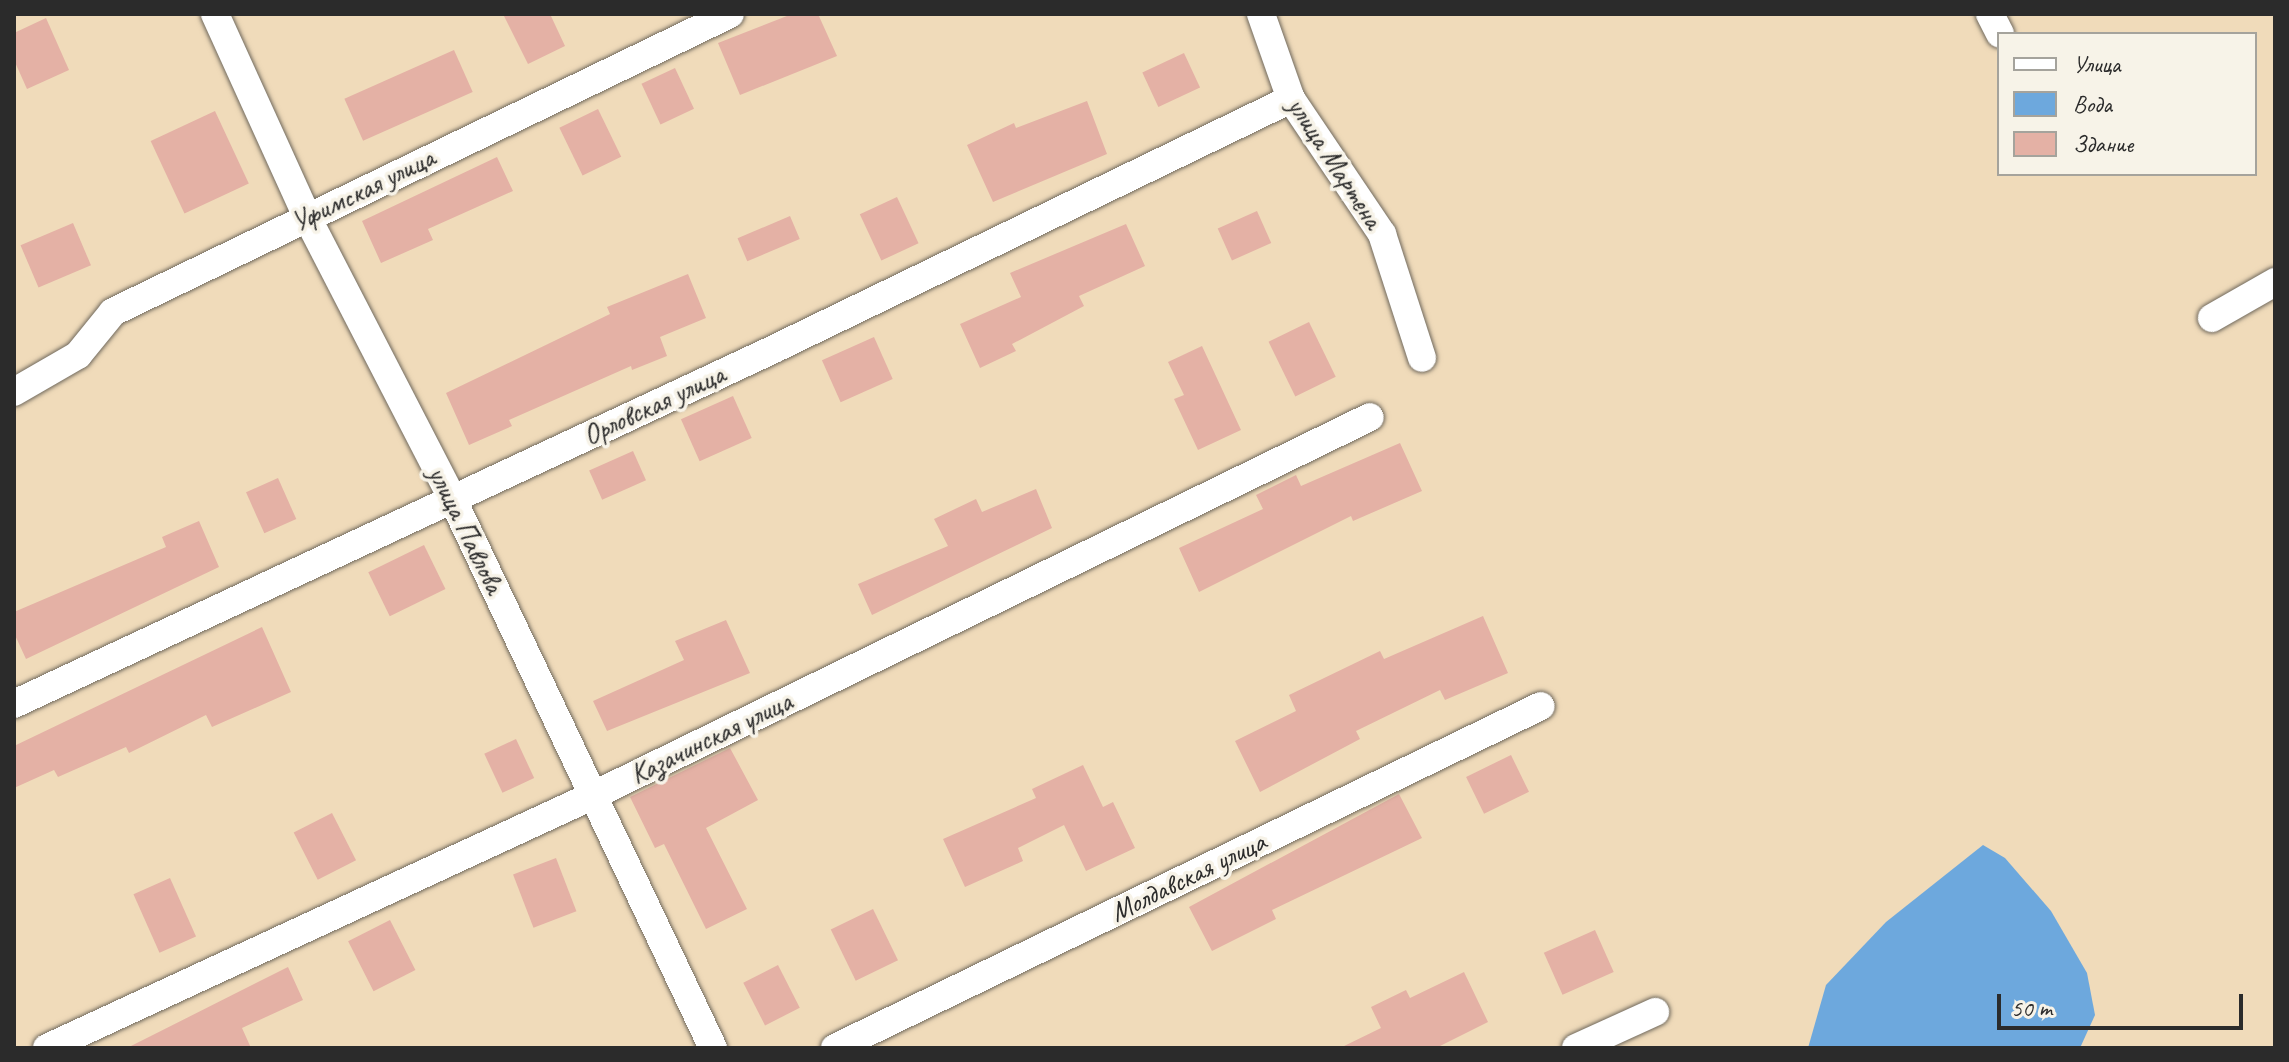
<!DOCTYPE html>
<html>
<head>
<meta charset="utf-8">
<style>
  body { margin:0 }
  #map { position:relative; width:2289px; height:1062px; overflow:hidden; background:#f0dbba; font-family:Caveat,sans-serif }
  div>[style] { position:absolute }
  .water>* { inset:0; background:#6da8dd }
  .building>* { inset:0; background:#e4b1a5; transform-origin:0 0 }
  .roads { filter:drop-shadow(0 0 2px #70695d) drop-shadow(0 0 2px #70695d) }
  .street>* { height:28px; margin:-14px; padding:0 14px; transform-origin:14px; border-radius:14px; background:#fff }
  span { translate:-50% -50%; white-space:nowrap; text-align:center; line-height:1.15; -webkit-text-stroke:7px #f7f3e8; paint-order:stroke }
  .street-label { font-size:28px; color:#2b2b2b }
  .frame { position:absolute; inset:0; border:16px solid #2b2b2b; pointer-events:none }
  .legend { position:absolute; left:1997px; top:32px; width:260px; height:144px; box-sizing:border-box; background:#f7f3e8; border:2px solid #a5a39c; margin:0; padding:10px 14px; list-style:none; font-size:24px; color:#2b2b2b }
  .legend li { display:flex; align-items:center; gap:16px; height:40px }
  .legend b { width:40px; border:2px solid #a5a39c }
  .scale { position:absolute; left:1997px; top:994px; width:246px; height:36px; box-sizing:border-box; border:4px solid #2b2b2b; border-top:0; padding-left:10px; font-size:24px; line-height:28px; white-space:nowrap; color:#2b2b2b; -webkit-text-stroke:6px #f7f3e8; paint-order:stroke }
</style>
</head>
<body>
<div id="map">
  <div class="water">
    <div style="clip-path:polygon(1983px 845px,2005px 858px,2051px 911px,2087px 973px,2095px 1015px,2080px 1048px,1808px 1048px,1826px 985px,1886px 922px)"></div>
  </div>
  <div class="building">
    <div style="clip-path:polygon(503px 14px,550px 14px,565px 46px,528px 64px)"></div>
    <div style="clip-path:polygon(792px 14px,818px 14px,837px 56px,740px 95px,718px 43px)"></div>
    <div style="clip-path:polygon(46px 18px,69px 70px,27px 89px,14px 60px,14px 33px)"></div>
    <div style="left:454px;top:50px;width:46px;height:120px;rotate:66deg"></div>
    <div style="left:1184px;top:53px;width:38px;height:46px;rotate:65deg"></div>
    <div style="left:675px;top:68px;width:45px;height:37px;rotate:65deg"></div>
    <div style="clip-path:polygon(1087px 101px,1107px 154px,993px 202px,967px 145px,1014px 123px,1016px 128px)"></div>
    <div style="left:598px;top:109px;width:53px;height:43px;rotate:64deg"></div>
    <div style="left:215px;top:111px;width:80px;height:71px;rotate:65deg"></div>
    <div style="clip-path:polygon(497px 157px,513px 191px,428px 229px,433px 240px,381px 263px,362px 221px)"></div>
    <div style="left:897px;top:197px;width:51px;height:41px;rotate:65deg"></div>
    <div style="left:1257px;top:211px;width:35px;height:43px;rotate:66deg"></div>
    <div style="left:790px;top:216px;width:25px;height:57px;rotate:67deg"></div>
    <div style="left:73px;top:223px;width:46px;height:57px;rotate:67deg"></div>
    <div style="clip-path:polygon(1126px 224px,1145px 266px,1079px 296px,1084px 306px,1012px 344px,1016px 351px,980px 368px,960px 324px,1021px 297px,1010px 273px)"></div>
    <div style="clip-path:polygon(688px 274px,706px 318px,660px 337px,667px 356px,632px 370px,631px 366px,509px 420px,512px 426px,469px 445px,446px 393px,610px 314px,607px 307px)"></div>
    <div style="left:1309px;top:322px;width:61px;height:45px;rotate:64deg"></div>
    <div style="left:874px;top:337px;width:46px;height:57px;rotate:66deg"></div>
    <div style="clip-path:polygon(1202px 346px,1241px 430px,1198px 450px,1174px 399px,1184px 395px,1168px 362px)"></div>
    <div style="left:733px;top:396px;width:46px;height:57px;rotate:66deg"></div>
    <div style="clip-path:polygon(1400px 443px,1422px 491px,1353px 521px,1351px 516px,1199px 592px,1179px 548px,1263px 509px,1256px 495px,1296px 475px,1301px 486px)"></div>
    <div style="left:633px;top:451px;width:32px;height:48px;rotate:66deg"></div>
    <div style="left:278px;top:478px;width:45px;height:35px;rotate:66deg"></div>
    <div style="clip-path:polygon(1036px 489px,1052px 528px,872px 615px,858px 584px,948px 546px,934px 519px,976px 499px,982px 512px)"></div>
    <div style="clip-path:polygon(199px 521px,219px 567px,26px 659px,14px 633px,14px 612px,166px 547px,162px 537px)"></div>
    <div style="left:424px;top:545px;width:49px;height:62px;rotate:64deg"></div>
    <div style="clip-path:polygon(1483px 616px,1508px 673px,1445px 700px,1440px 690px,1356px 731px,1360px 739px,1260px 792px,1235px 741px,1296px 711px,1289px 695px,1380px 651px,1384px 659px)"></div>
    <div style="clip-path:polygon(726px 620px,750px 673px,607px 731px,593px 701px,684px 660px,675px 641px)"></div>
    <div style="clip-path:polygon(262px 627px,291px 692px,212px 727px,206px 715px,129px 753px,126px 747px,58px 777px,54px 770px,14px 788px,14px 746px)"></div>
    <div style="left:516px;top:739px;width:43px;height:35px;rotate:65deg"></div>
    <div style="clip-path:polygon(730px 748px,758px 800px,706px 828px,747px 909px,706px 929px,664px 844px,655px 848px,630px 797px)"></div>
    <div style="left:1511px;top:755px;width:41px;height:50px;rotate:64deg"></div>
    <div style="clip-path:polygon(1083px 765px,1103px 807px,1113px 802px,1135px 848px,1086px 871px,1064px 825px,1018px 848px,1023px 861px,965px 887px,943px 839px,1036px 798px,1032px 789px)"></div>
    <div style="clip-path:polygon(1399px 794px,1422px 838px,1272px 910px,1276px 919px,1212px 951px,1189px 907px)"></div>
    <div style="left:332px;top:813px;width:53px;height:43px;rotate:63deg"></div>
    <div style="left:556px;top:858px;width:57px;height:46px;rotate:69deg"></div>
    <div style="left:170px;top:878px;width:64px;height:40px;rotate:66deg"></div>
    <div style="left:873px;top:909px;width:57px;height:47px;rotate:64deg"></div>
    <div style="left:390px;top:920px;width:56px;height:47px;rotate:63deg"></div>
    <div style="left:1595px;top:930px;width:46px;height:56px;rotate:66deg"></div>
    <div style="left:778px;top:965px;width:48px;height:39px;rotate:63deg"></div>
    <div style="clip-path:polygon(288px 967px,303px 1000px,242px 1028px,251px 1048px,127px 1048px)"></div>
    <div style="clip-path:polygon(1464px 972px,1488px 1022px,1436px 1048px,1340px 1048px,1381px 1028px,1371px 1007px,1406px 990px,1410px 998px)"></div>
  </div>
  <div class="roads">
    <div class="street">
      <div style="left:215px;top:14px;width:223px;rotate:65.6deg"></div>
      <div style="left:307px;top:217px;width:316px;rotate:62.7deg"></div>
      <div style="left:452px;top:498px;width:609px;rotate:64.61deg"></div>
      <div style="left:1261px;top:14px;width:90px;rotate:70.6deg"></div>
      <div style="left:1291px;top:99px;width:163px;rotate:56deg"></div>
      <div style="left:1382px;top:234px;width:130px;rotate:72.1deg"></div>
      <div style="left:1990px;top:14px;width:22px;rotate:63deg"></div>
      <div style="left:2212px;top:318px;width:73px;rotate:-29.7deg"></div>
      <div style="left:14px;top:392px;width:74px;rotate:-30deg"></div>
      <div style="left:78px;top:355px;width:55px;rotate:-50.9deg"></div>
      <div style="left:113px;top:312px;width:685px;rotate:-25.78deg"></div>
      <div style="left:14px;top:704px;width:837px;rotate:-25.03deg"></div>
      <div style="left:772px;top:350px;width:577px;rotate:-25.81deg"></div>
      <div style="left:47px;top:1048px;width:600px;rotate:-24.82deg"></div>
      <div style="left:592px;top:796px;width:865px;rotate:-25.97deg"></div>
      <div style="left:835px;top:1048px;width:784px;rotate:-25.85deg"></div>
      <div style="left:1576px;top:1048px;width:87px;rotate:-24.5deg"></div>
    </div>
  </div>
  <div class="street-label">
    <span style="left:1335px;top:163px;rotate:57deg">улица Мартена</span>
    <span style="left:363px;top:190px;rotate:-26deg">Уфимская улица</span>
    <span style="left:654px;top:405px;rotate:-25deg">Орловская улица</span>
    <span style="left:466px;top:530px;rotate:64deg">улица Павлова</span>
    <span style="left:711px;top:738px;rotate:-26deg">Казачинская улица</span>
    <span style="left:1188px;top:877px;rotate:-26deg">Молдавская улица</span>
  </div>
  <div class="frame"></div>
  <ul class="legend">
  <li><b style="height:10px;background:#fff"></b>Улица</li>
  <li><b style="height:22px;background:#6da8dd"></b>Вода</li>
  <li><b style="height:22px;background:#e4b1a5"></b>Здание</li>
  </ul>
  <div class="scale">50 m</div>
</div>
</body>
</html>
